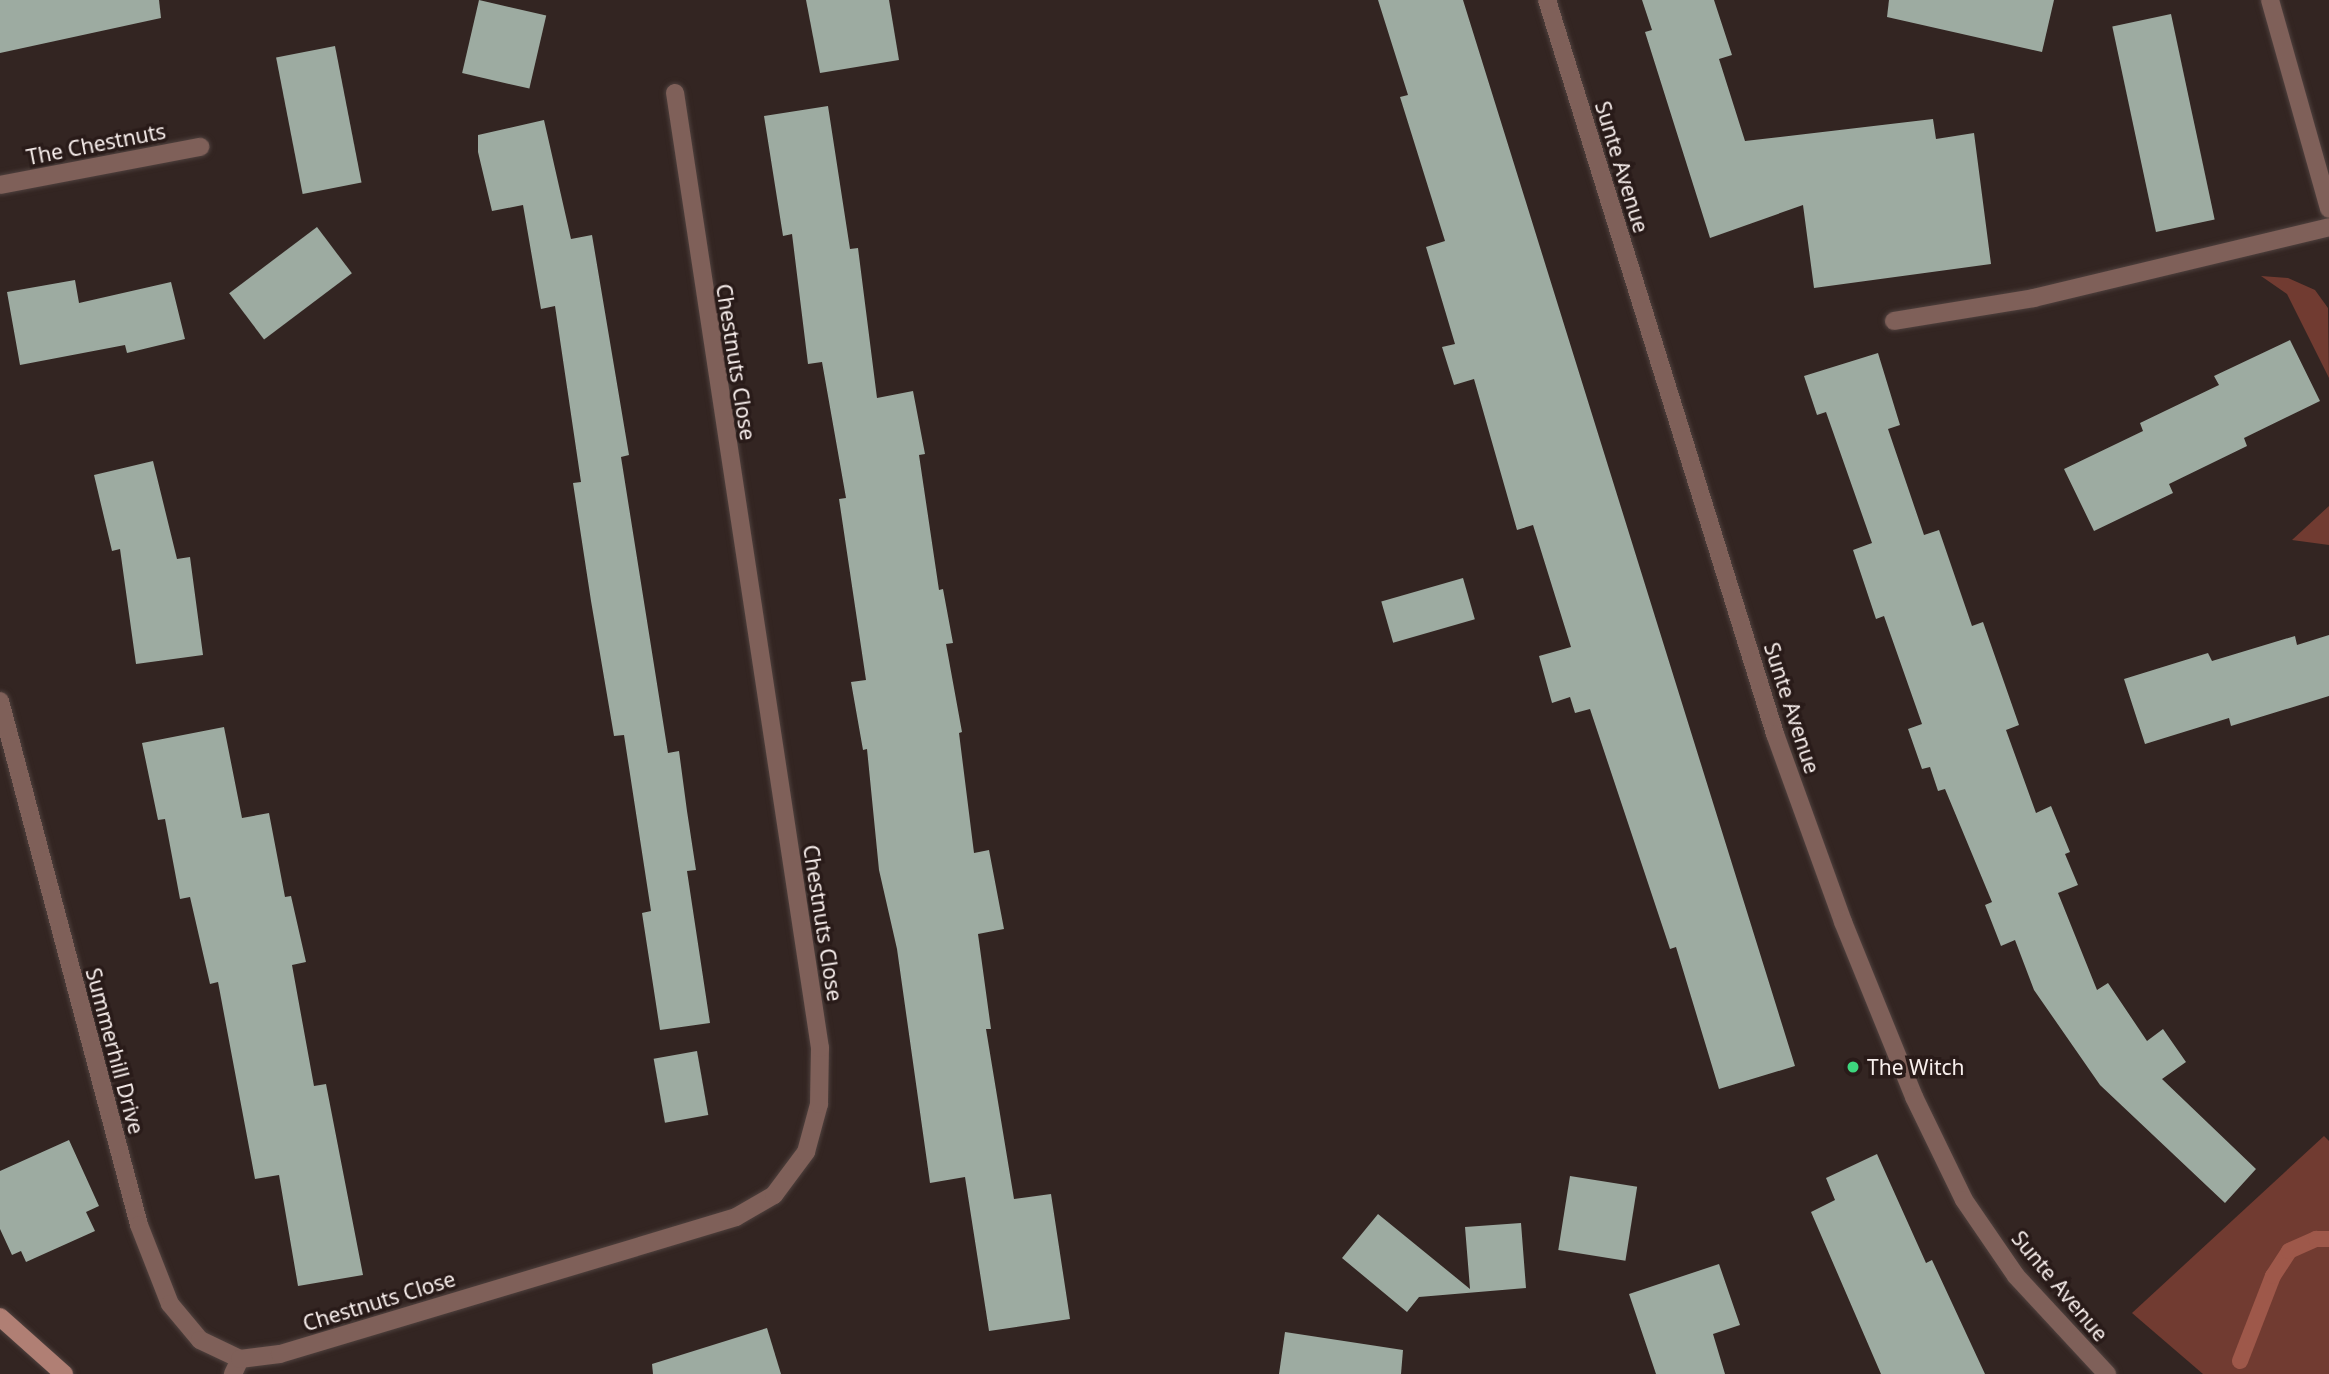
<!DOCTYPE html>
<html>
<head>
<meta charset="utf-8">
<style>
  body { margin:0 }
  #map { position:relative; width:2329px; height:1374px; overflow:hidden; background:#332522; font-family:"Noto Sans",sans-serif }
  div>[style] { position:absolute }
  .green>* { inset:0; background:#713b31 }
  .stream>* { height:16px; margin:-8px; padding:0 8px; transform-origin:8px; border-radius:8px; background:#9e584a }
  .building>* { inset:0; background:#9daba1; transform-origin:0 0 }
  .roads { filter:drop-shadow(0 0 2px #4f413e) drop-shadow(0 0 2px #4f413e) }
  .lane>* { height:18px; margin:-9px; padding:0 9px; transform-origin:9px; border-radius:9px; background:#7f6059 }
  .street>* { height:18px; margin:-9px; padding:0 9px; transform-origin:9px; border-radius:9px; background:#7f6059 }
  .secondary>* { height:18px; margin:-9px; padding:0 9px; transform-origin:9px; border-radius:9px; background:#b07f74 }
  .dots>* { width:19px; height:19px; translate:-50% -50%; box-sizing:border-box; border:4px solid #291b19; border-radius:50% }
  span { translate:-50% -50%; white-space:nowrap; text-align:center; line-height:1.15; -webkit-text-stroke:7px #291b19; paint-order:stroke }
  .street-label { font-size:21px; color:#f8efed }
  .poi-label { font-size:21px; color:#f8efed }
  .left { translate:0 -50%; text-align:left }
</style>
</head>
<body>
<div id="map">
  <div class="green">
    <div style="clip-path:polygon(2261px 276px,2288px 278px,2315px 290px,2328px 308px,2329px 378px,2287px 294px)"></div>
    <div style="clip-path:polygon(2329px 506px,2329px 545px,2292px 540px)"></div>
    <div style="clip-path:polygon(2324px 1136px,2329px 1141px,2329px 1374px,2203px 1374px,2132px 1313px)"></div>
  </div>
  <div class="stream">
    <div style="left:2240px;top:1361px;width:91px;rotate:-68.8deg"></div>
    <div style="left:2273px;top:1276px;width:30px;rotate:-57deg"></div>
    <div style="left:2289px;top:1251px;width:30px;rotate:-24deg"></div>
    <div style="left:2316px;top:1239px;width:13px"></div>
  </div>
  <div class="building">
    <div style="clip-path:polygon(0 0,159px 0,161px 18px,0 53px)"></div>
    <div style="left:479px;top:0;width:69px;height:75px;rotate:13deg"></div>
    <div style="clip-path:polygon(806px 0,889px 0,899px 60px,820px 73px)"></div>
    <div style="clip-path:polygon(1378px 0,1463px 0,1795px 1066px,1719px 1089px,1676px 947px,1670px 949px,1590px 709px,1575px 713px,1570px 697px,1552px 703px,1539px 656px,1571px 647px,1533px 525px,1517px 530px,1474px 379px,1454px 385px,1442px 347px,1455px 344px,1426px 247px,1445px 241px,1400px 97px,1408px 95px)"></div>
    <div style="clip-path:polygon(1642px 0,1714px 0,1732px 55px,1719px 59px,1745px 141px,1933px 119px,1936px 139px,1974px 133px,1991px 264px,1814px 288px,1803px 205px,1710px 238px,1645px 32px,1652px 30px)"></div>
    <div style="clip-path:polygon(1889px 0,2054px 0,2042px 52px,1887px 17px)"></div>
    <div style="left:2171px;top:14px;width:210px;height:60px;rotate:78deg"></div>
    <div style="left:335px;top:46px;width:139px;height:60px;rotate:79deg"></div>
    <div style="clip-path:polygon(828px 106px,850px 249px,858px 248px,877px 398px,913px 391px,925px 454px,919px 455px,939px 590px,943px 589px,953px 643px,946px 644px,962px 732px,959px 733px,974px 853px,989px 850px,1004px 929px,978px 934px,991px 1029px,986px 1029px,1014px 1199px,1051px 1194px,1070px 1319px,989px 1331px,965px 1177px,930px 1183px,897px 949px,879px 870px,867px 749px,863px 750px,851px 682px,866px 680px,839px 499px,846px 498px,822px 362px,808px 364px,792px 234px,783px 236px,764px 116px)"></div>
    <div style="clip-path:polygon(544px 120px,571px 239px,592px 235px,629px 455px,621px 457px,668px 753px,679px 751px,687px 811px,696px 870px,687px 871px,710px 1023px,660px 1030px,642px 913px,651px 911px,624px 735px,614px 736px,591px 601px,573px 483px,581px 482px,555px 306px,541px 309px,523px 205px,492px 211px,478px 152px,478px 135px)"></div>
    <div style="left:317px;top:227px;width:58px;height:110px;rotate:53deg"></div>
    <div style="clip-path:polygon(75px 280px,79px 303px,171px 282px,185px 339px,127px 353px,125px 345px,20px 365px,7px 292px)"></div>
    <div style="clip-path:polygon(2290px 340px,2320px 401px,2244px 438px,2247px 446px,2169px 484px,2173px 493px,2094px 531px,2064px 469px,2143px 431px,2140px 423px,2219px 385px,2214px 376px)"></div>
    <div style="clip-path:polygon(1878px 353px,1900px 425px,1888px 429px,1924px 535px,1939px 530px,1972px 626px,1983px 622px,2019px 725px,2006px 730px,2036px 813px,2051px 806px,2070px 852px,2065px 854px,2078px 885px,2058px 893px,2097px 990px,2108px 983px,2147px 1041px,2163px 1029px,2186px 1062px,2162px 1079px,2256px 1169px,2225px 1203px,2100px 1085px,2034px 990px,2015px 940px,2001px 946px,1985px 905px,1992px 902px,1945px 789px,1938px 791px,1930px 767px,1922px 769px,1908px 729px,1922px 724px,1884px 616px,1876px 619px,1853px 550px,1872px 543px,1826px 412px,1817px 415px,1804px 376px)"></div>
    <div style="clip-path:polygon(153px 461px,177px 559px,190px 557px,203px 655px,136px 664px,120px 549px,112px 551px,94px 475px)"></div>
    <div style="left:1463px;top:578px;width:43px;height:85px;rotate:74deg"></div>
    <div style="clip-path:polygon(2329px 635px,2329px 696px,2231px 726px,2229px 718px,2145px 744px,2124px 679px,2208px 653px,2212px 661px,2295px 636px,2297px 645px)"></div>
    <div style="clip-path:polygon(224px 727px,242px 818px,269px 813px,285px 897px,291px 896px,306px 962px,292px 965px,314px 1086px,326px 1084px,363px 1275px,298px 1286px,279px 1175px,255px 1179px,218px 982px,210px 984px,190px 897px,180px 899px,165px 819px,158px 820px,142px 743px)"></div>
    <div style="left:697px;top:1051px;width:65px;height:44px;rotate:80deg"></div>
    <div style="clip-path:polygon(69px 1140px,99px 1206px,86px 1212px,95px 1231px,26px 1262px,21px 1251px,12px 1255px,0 1229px,0 1171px)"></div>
    <div style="clip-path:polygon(1877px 1154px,1926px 1263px,1932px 1260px,1985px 1374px,1881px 1374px,1811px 1212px,1835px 1200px,1826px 1178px)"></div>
    <div style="left:1570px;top:1176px;width:68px;height:75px;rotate:9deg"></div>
    <div style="clip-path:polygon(1378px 1214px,1470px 1289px,1465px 1227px,1521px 1223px,1526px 1288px,1419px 1297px,1407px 1312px,1342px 1258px)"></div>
    <div style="clip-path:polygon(1719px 1264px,1740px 1325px,1713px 1334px,1725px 1374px,1656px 1374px,1629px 1294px)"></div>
    <div style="clip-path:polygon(767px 1328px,781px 1374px,653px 1374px,652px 1364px)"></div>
    <div style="clip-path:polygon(1285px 1332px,1403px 1350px,1401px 1374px,1279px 1374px)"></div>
  </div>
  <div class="roads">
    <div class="lane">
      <div style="left:1894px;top:321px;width:142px;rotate:-9.3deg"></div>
      <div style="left:2034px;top:298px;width:303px;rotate:-13.5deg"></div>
    </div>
    <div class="street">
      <div style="left:1547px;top:0;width:769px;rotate:72.74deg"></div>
      <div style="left:1775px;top:734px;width:200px;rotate:70.1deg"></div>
      <div style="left:1843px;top:922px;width:189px;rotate:67.9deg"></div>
      <div style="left:1914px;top:1097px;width:114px;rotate:64.1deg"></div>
      <div style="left:1964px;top:1200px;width:92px;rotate:55.6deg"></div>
      <div style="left:2016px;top:1276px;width:134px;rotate:47.1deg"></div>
      <div style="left:2270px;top:0;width:217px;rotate:74.2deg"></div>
      <div style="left:0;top:185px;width:204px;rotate:-10.8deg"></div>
      <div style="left:0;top:701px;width:542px;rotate:75.14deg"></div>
      <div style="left:139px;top:1225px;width:85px;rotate:68.6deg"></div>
      <div style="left:170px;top:1304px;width:47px;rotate:50.2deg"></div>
      <div style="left:200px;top:1340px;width:44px;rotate:25.4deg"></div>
      <div style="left:240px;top:1359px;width:17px;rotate:115deg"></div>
      <div style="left:240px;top:1359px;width:40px;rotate:-7.1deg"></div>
      <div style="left:280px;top:1354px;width:476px;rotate:-16.7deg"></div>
      <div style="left:736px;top:1217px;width:44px;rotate:-30.1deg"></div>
      <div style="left:774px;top:1195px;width:54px;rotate:-53.3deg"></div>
      <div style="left:806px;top:1152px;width:50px;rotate:-74.8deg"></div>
      <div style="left:819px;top:1104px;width:56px;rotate:-89deg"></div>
      <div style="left:820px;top:1048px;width:966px;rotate:-98.63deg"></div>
    </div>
    <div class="secondary">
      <div style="left:0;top:1317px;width:86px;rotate:41.7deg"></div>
    </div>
  </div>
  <div class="dots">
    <div style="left:1853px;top:1067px;background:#3dd77e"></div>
  </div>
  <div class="street-label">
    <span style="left:96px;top:144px;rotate:-11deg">The Chestnuts</span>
    <span style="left:1622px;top:167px;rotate:73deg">Sunte Avenue</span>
    <span style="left:736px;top:362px;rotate:81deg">Chestnuts Close</span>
    <span style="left:1792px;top:708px;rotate:72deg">Sunte Avenue</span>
    <span style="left:823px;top:923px;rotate:81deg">Chestnuts Close</span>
    <span style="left:115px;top:1051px;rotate:75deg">Summerhill Drive</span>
    <span style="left:2060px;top:1286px;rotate:50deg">Sunte Avenue</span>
    <span style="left:379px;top:1301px;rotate:-17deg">Chestnuts Close</span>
  </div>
  <div class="poi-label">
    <span class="left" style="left:1867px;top:1067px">The Witch</span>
  </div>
</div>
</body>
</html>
